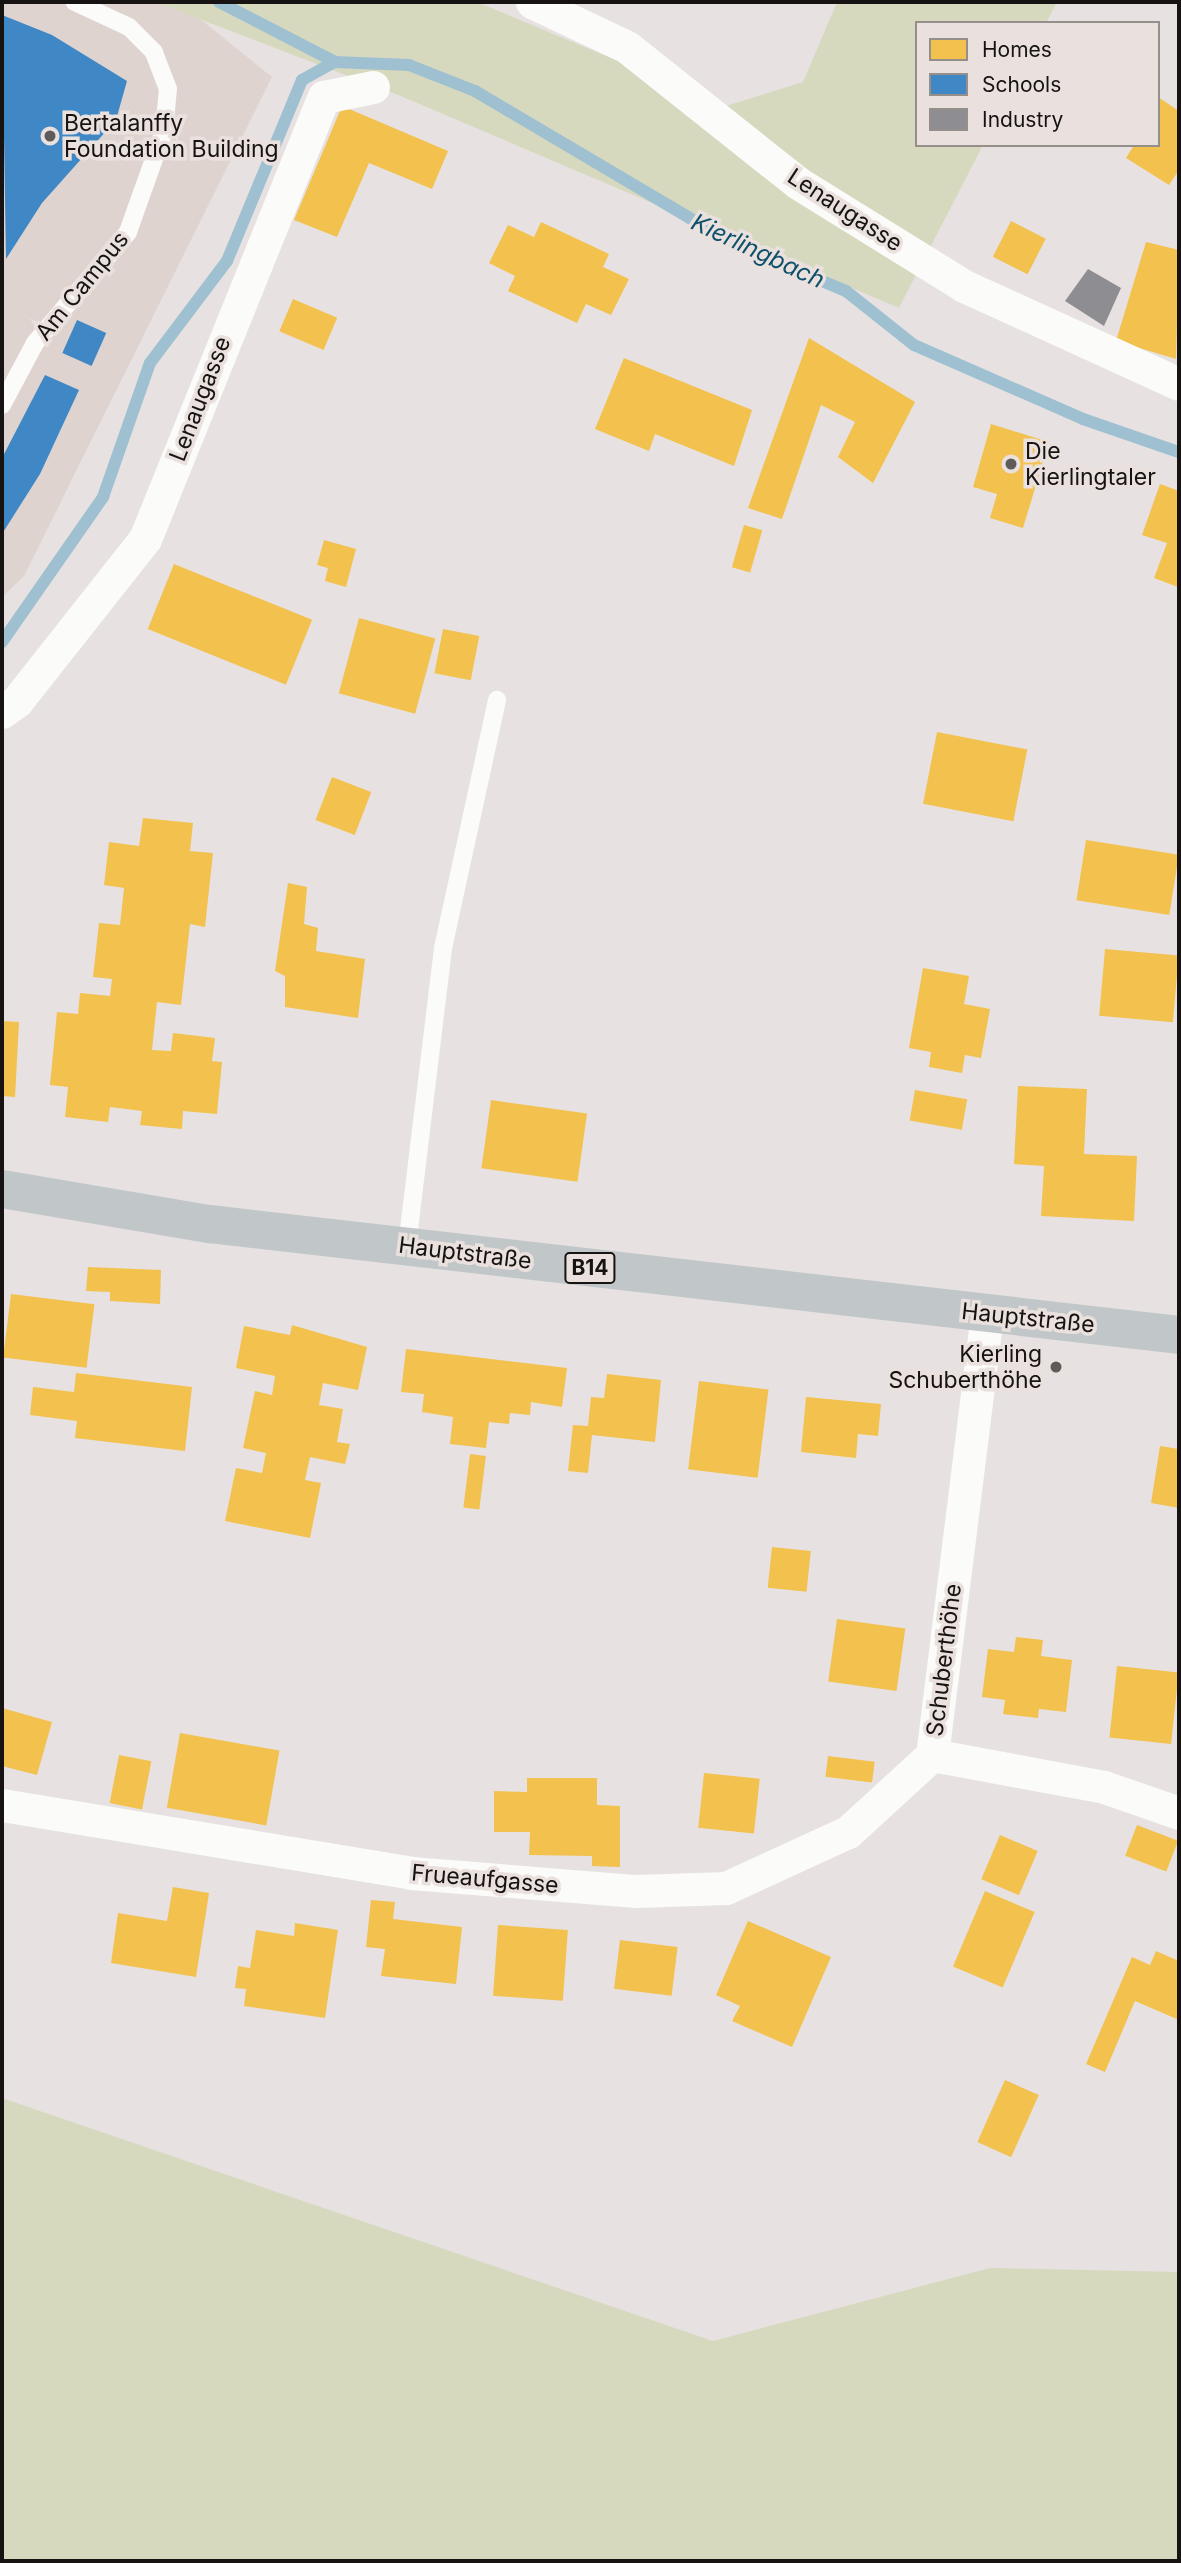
<!DOCTYPE html>
<html>
<head>
<meta charset="utf-8">
<style>
  body { margin:0 }
  #map { position:relative; width:1181px; height:2563px; overflow:hidden; background:#e7e2e1; font-family:Inter,sans-serif }
  div>[style] { position:absolute }
  .built>* { inset:0; background:#dfd3cf }
  .green>* { inset:0; background:#d7d9bf }
  .homes>* { inset:0; background:#f2c14e; transform-origin:0 0 }
  .schools>* { inset:0; background:#3f88c5; transform-origin:0 0 }
  .industry>* { inset:0; background:#8d8d92 }
  .stream>* { height:12px; margin:-6px; padding:0 6px; transform-origin:6px; border-radius:6px; background:#9ec0d1 }
  .lane>* { height:18px; margin:-9px; padding:0 9px; transform-origin:9px; border-radius:9px; background:#fbfbfa }
  .street>* { height:33px; margin:-16.5px; padding:0 16.5px; transform-origin:16.5px; border-radius:16.5px; background:#fbfbfa }
  .primary>* { height:38px; margin:-19px; padding:0 19px; transform-origin:19px; border-radius:19px; background:#c1c7c8 }
  .dots>* { width:19px; height:19px; translate:-50% -50%; box-sizing:border-box; border:4px solid #eae1de; border-radius:50% }
  span { translate:-50% -50%; white-space:nowrap; text-align:center; line-height:1.15; -webkit-text-stroke:7px #eae1de; paint-order:stroke }
  .shield-label span { padding:2px 5px; background:#eae1de; border:2px solid; border-radius:5px; -webkit-text-stroke-width:0 }
  .shield-label { font-size:21px; color:#161312; font-weight:700 }
  .poi-label { font-size:23px; color:#161312 }
  .left { translate:0 -50%; text-align:left }
  .right { translate:-100% -50%; text-align:right }
  .street-label { font-size:23px; color:#161312 }
  .water-label { font-size:24px; color:#0f516b; font-style:italic }
  .frame { position:absolute; inset:0; border:4px solid #161312; pointer-events:none }
  .legend { position:absolute; left:915px; top:21px; width:245px; height:126px; box-sizing:border-box; background:#eae1de; border:2px solid #958f8c; margin:0; padding:9px 12px; list-style:none; font-size:21px; color:#161312 }
  .legend li { display:flex; align-items:center; gap:14px; height:35px }
  .legend b { width:35px; border:2px solid #958f8c }
</style>
</head>
<body>
<div id="map">
  <div class="built">
    <div style="clip-path:polygon(2px 2px,179px 2px,272px 77px,24px 576px,2px 597px)"></div>
  </div>
  <div class="green">
    <div style="clip-path:polygon(155px 2px,477px 2px,726px 106px,803px 82px,837px 2px,1057px 2px,1046px 23px,917px 23px,917px 145px,983px 145px,899px 308px,403px 97px)"></div>
    <div style="clip-path:polygon(2px 2098px,713px 2341px,990px 2268px,1179px 2272px,1179px 2561px,2px 2561px)"></div>
  </div>
  <div class="homes">
    <div style="clip-path:polygon(1158px 97px,1179px 111px,1179px 170px,1169px 185px,1126px 158px,1134px 145px,1158px 145px)"></div>
    <div style="clip-path:polygon(342px 106px,448px 151px,432px 189px,369px 163px,337px 237px,294px 220px)"></div>
    <div style="left:1011px;top:221px;width:39px;height:40px;rotate:27deg"></div>
    <div style="clip-path:polygon(541px 222px,609px 254px,603px 267px,629px 279px,611px 315px,586px 304px,577px 323px,508px 291px,515px 276px,489px 263px,508px 225px,534px 237px)"></div>
    <div style="clip-path:polygon(1146px 242px,1179px 250px,1176px 359px,1116px 341px)"></div>
    <div style="left:293px;top:299px;width:48px;height:35px;rotate:23deg"></div>
    <div style="clip-path:polygon(809px 338px,915px 402px,873px 483px,838px 457px,855px 422px,821px 405px,782px 519px,748px 508px)"></div>
    <div style="clip-path:polygon(624px 358px,752px 410px,734px 466px,655px 434px,649px 451px,595px 429px)"></div>
    <div style="clip-path:polygon(991px 424px,1049px 442px,1023px 528px,990px 518px,997px 494px,973px 487px)"></div>
    <div style="clip-path:polygon(1160px 484px,1179px 491px,1178px 587px,1154px 578px,1167px 543px,1142px 535px)"></div>
    <div style="left:744px;top:525px;width:19px;height:44px;rotate:16deg"></div>
    <div style="clip-path:polygon(324px 540px,356px 549px,346px 587px,325px 581px,328px 568px,317px 565px)"></div>
    <div style="left:174px;top:564px;width:149px;height:70px;rotate:22deg"></div>
    <div style="left:359px;top:618px;width:79px;height:78px;rotate:15deg"></div>
    <div style="left:443px;top:629px;width:37px;height:45px;rotate:11deg"></div>
    <div style="left:937px;top:732px;width:92px;height:73px;rotate:11deg"></div>
    <div style="left:332px;top:777px;width:42px;height:46px;rotate:21deg"></div>
    <div style="clip-path:polygon(143px 818px,193px 823px,190px 851px,213px 853px,205px 927px,190px 924px,181px 1005px,157px 1002px,152px 1050px,171px 1051px,173px 1033px,215px 1038px,212px 1061px,222px 1062px,217px 1114px,183px 1111px,182px 1129px,140px 1125px,142px 1111px,110px 1107px,108px 1122px,65px 1117px,68px 1087px,50px 1085px,57px 1012px,78px 1014px,80px 993px,110px 996px,112px 979px,93px 977px,99px 923px,120px 925px,124px 888px,104px 885px,109px 842px,139px 846px)"></div>
    <div style="left:1086px;top:840px;width:94px;height:61px;rotate:9deg"></div>
    <div style="clip-path:polygon(288px 883px,307px 887px,304px 924px,318px 928px,316px 951px,365px 959px,358px 1018px,285px 1007px,285px 976px,275px 971px)"></div>
    <div style="left:1105px;top:949px;width:74px;height:67px;rotate:5deg"></div>
    <div style="clip-path:polygon(923px 968px,969px 976px,964px 1004px,990px 1009px,981px 1058px,965px 1055px,962px 1073px,929px 1067px,931px 1052px,909px 1048px)"></div>
    <div style="clip-path:polygon(2px 1021px,19px 1022px,15px 1097px,2px 1096px)"></div>
    <div style="clip-path:polygon(1018px 1086px,1087px 1089px,1084px 1154px,1137px 1156px,1134px 1221px,1041px 1216px,1044px 1166px,1014px 1164px)"></div>
    <div style="left:915px;top:1090px;width:53px;height:31px;rotate:10deg"></div>
    <div style="left:491px;top:1100px;width:97px;height:69px;rotate:8deg"></div>
    <div style="clip-path:polygon(88px 1267px,161px 1270px,160px 1304px,110px 1301px,110px 1292px,86px 1291px)"></div>
    <div style="left:11px;top:1294px;width:84px;height:64px;rotate:7deg"></div>
    <div style="clip-path:polygon(292px 1325px,367px 1347px,358px 1390px,323px 1383px,319px 1405px,343px 1409px,337px 1442px,350px 1444px,345px 1464px,310px 1457px,305px 1480px,321px 1483px,310px 1538px,225px 1521px,236px 1468px,262px 1473px,266px 1453px,243px 1448px,255px 1391px,272px 1395px,275px 1376px,236px 1368px,244px 1326px,290px 1335px)"></div>
    <div style="clip-path:polygon(406px 1349px,567px 1368px,562px 1407px,531px 1402px,530px 1415px,510px 1413px,509px 1424px,489px 1422px,486px 1448px,450px 1444px,453px 1417px,422px 1412px,424px 1394px,401px 1392px)"></div>
    <div style="clip-path:polygon(76px 1373px,192px 1387px,185px 1451px,75px 1438px,77px 1421px,30px 1415px,33px 1387px,74px 1392px)"></div>
    <div style="clip-path:polygon(607px 1374px,661px 1380px,655px 1442px,592px 1435px,588px 1473px,568px 1471px,573px 1425px,588px 1426px,591px 1397px,604px 1398px)"></div>
    <div style="left:699px;top:1381px;width:70px;height:89px;rotate:7deg"></div>
    <div style="clip-path:polygon(806px 1397px,881px 1404px,878px 1436px,858px 1434px,856px 1458px,801px 1452px)"></div>
    <div style="clip-path:polygon(1160px 1446px,1179px 1449px,1179px 1508px,1151px 1503px)"></div>
    <div style="left:470px;top:1454px;width:16px;height:54px;rotate:7deg"></div>
    <div style="left:772px;top:1547px;width:39px;height:41px;rotate:6deg"></div>
    <div style="left:837px;top:1619px;width:69px;height:63px;rotate:8deg"></div>
    <div style="clip-path:polygon(1016px 1637px,1043px 1640px,1041px 1656px,1072px 1660px,1066px 1712px,1039px 1709px,1038px 1718px,1003px 1714px,1005px 1700px,982px 1697px,988px 1649px,1014px 1652px)"></div>
    <div style="left:1117px;top:1666px;width:62px;height:72px;rotate:6deg"></div>
    <div style="clip-path:polygon(2px 1708px,52px 1722px,37px 1775px,2px 1766px)"></div>
    <div style="left:180px;top:1733px;width:101px;height:76px;rotate:10deg"></div>
    <div style="left:119px;top:1755px;width:33px;height:49px;rotate:11deg"></div>
    <div style="left:828px;top:1756px;width:47px;height:21px;rotate:7deg"></div>
    <div style="left:704px;top:1773px;width:56px;height:55px;rotate:6deg"></div>
    <div style="clip-path:polygon(527px 1778px,597px 1778px,597px 1805px,620px 1806px,620px 1867px,592px 1866px,592px 1856px,529px 1855px,530px 1832px,494px 1832px,494px 1791px,527px 1792px)"></div>
    <div style="left:1137px;top:1825px;width:44px;height:33px;rotate:21deg"></div>
    <div style="left:1000px;top:1835px;width:41px;height:48px;rotate:23deg"></div>
    <div style="clip-path:polygon(173px 1887px,209px 1893px,196px 1977px,111px 1963px,118px 1913px,167px 1921px)"></div>
    <div style="left:985px;top:1891px;width:54px;height:82px;rotate:23deg"></div>
    <div style="clip-path:polygon(371px 1900px,395px 1902px,393px 1919px,462px 1927px,456px 1984px,381px 1976px,385px 1949px,366px 1947px)"></div>
    <div style="clip-path:polygon(748px 1921px,831px 1957px,792px 2047px,732px 2021px,740px 2006px,716px 1995px)"></div>
    <div style="clip-path:polygon(295px 1923px,338px 1930px,325px 2018px,244px 2006px,246px 1989px,235px 1988px,238px 1966px,250px 1968px,256px 1930px,294px 1936px)"></div>
    <div style="left:498px;top:1925px;width:70px;height:71px;rotate:4deg"></div>
    <div style="left:620px;top:1940px;width:58px;height:49px;rotate:7deg"></div>
    <div style="clip-path:polygon(1156px 1951px,1179px 1961px,1179px 2020px,1135px 2001px,1105px 2072px,1086px 2064px,1132px 1957px,1150px 1965px)"></div>
    <div style="left:1005px;top:2080px;width:37px;height:68px;rotate:24deg"></div>
  </div>
  <div class="schools">
    <div style="clip-path:polygon(2px 15px,52px 35px,127px 81px,116px 120px,42px 203px,6px 259px)"></div>
    <div style="left:77px;top:320px;width:32px;height:36px;rotate:24deg"></div>
    <div style="clip-path:polygon(45px 375px,79px 390px,40px 474px,2px 534px,2px 458px)"></div>
  </div>
  <div class="industry">
    <div style="clip-path:polygon(1088px 269px,1121px 288px,1104px 326px,1065px 301px)"></div>
  </div>
  <div class="stream">
    <div style="left:219px;top:2px;width:131px;rotate:27.3deg"></div>
    <div style="left:335px;top:62px;width:74px;rotate:2.3deg"></div>
    <div style="left:409px;top:65px;width:71px;rotate:21.5deg"></div>
    <div style="left:475px;top:91px;width:301px;rotate:30.6deg"></div>
    <div style="left:734px;top:244px;width:121px;rotate:22.8deg"></div>
    <div style="left:846px;top:291px;width:87px;rotate:38.5deg"></div>
    <div style="left:914px;top:345px;width:184px;rotate:23.6deg"></div>
    <div style="left:1083px;top:419px;width:102px;rotate:19deg"></div>
    <div style="left:2px;top:642px;width:177px;rotate:-55.1deg"></div>
    <div style="left:103px;top:497px;width:142px;rotate:-70.7deg"></div>
    <div style="left:150px;top:363px;width:128px;rotate:-53deg"></div>
    <div style="left:227px;top:261px;width:196px;rotate:-67.5deg"></div>
    <div style="left:302px;top:80px;width:38px;rotate:-29deg"></div>
  </div>
  <div class="lane">
    <div style="left:2px;top:405px;width:70px;rotate:-62deg"></div>
    <div style="left:35px;top:343px;width:145px;rotate:-50deg"></div>
    <div style="left:128px;top:232px;width:107px;rotate:-70.4deg"></div>
    <div style="left:164px;top:131px;width:42px;rotate:-84.6deg"></div>
    <div style="left:168px;top:89px;width:40px;rotate:-111deg"></div>
    <div style="left:154px;top:52px;width:35px;rotate:-135deg"></div>
    <div style="left:129px;top:27px;width:60px;rotate:-155.2deg"></div>
    <div style="left:407px;top:1246px;width:300px;rotate:-83.1deg"></div>
    <div style="left:443px;top:948px;width:254px;rotate:-77.7deg"></div>
  </div>
  <div class="street">
    <div style="left:532px;top:2px;width:105px;rotate:25.3deg"></div>
    <div style="left:627px;top:47px;width:218px;rotate:38.5deg"></div>
    <div style="left:798px;top:183px;width:195px;rotate:31.8deg"></div>
    <div style="left:964px;top:286px;width:236px;rotate:24.5deg"></div>
    <div style="left:2px;top:712px;width:19px;rotate:-36deg"></div>
    <div style="left:17px;top:701px;width:206px;rotate:-51.7deg"></div>
    <div style="left:145px;top:539px;width:477px;rotate:-68deg"></div>
    <div style="left:324px;top:97px;width:50px;rotate:-11.5deg"></div>
    <div style="left:987px;top:1314px;width:444px;rotate:97.1deg"></div>
    <div style="left:932px;top:1755px;width:175px;rotate:10.5deg"></div>
    <div style="left:1104px;top:1787px;width:79px;rotate:19.1deg"></div>
    <div style="left:2px;top:1805px;width:415px;rotate:9.4deg"></div>
    <div style="left:411px;top:1873px;width:226px;rotate:4.6deg"></div>
    <div style="left:636px;top:1891px;width:90px;rotate:-1.9deg"></div>
    <div style="left:726px;top:1888px;width:134px;rotate:-24.7deg"></div>
    <div style="left:848px;top:1832px;width:114px;rotate:-42.5deg"></div>
  </div>
  <div class="primary">
    <div style="left:2px;top:1189px;width:211px;rotate:9.6deg"></div>
    <div style="left:210px;top:1224px;width:975px;rotate:6.53deg"></div>
  </div>
  <div class="dots">
    <div style="left:50px;top:136px;background:#5f5b5a"></div>
    <div style="left:1011px;top:464px;background:#5f5b5a"></div>
    <div style="left:1056px;top:1367px;background:#5f5b5a"></div>
  </div>
  <div class="shield-label">
    <span style="left:590px;top:1268px">B14</span>
  </div>
  <div class="poi-label">
    <span class="left" style="left:64px;top:136px">Bertalanffy<br>Foundation Building</span>
    <span class="left" style="left:1025px;top:464px">Die<br>Kierlingtaler</span>
    <span class="right" style="left:1042px;top:1367px">Kierling<br>Schuberthöhe</span>
  </div>
  <div class="street-label">
    <span style="left:845px;top:210px;rotate:33deg">Lenaugasse</span>
    <span style="left:82px;top:286px;rotate:-51deg">Am Campus</span>
    <span style="left:200px;top:399px;rotate:-69deg">Lenaugasse</span>
    <span style="left:465px;top:1253px;rotate:7deg">Hauptstraße</span>
    <span style="left:1028px;top:1318px;rotate:6deg">Hauptstraße</span>
    <span style="left:944px;top:1660px;rotate:-83deg">Schuberthöhe</span>
    <span style="left:485px;top:1879px;rotate:5deg">Frueaufgasse</span>
  </div>
  <div class="water-label">
    <span style="left:758px;top:251px;rotate:25deg">Kierlingbach</span>
  </div>
  <div class="frame"></div>
  <ul class="legend">
  <li><b style="height:19px;background:#f2c14e"></b>Homes</li>
  <li><b style="height:19px;background:#3f88c5"></b>Schools</li>
  <li><b style="height:19px;background:#8d8d92"></b>Industry</li>
  </ul>
</div>
</body>
</html>
